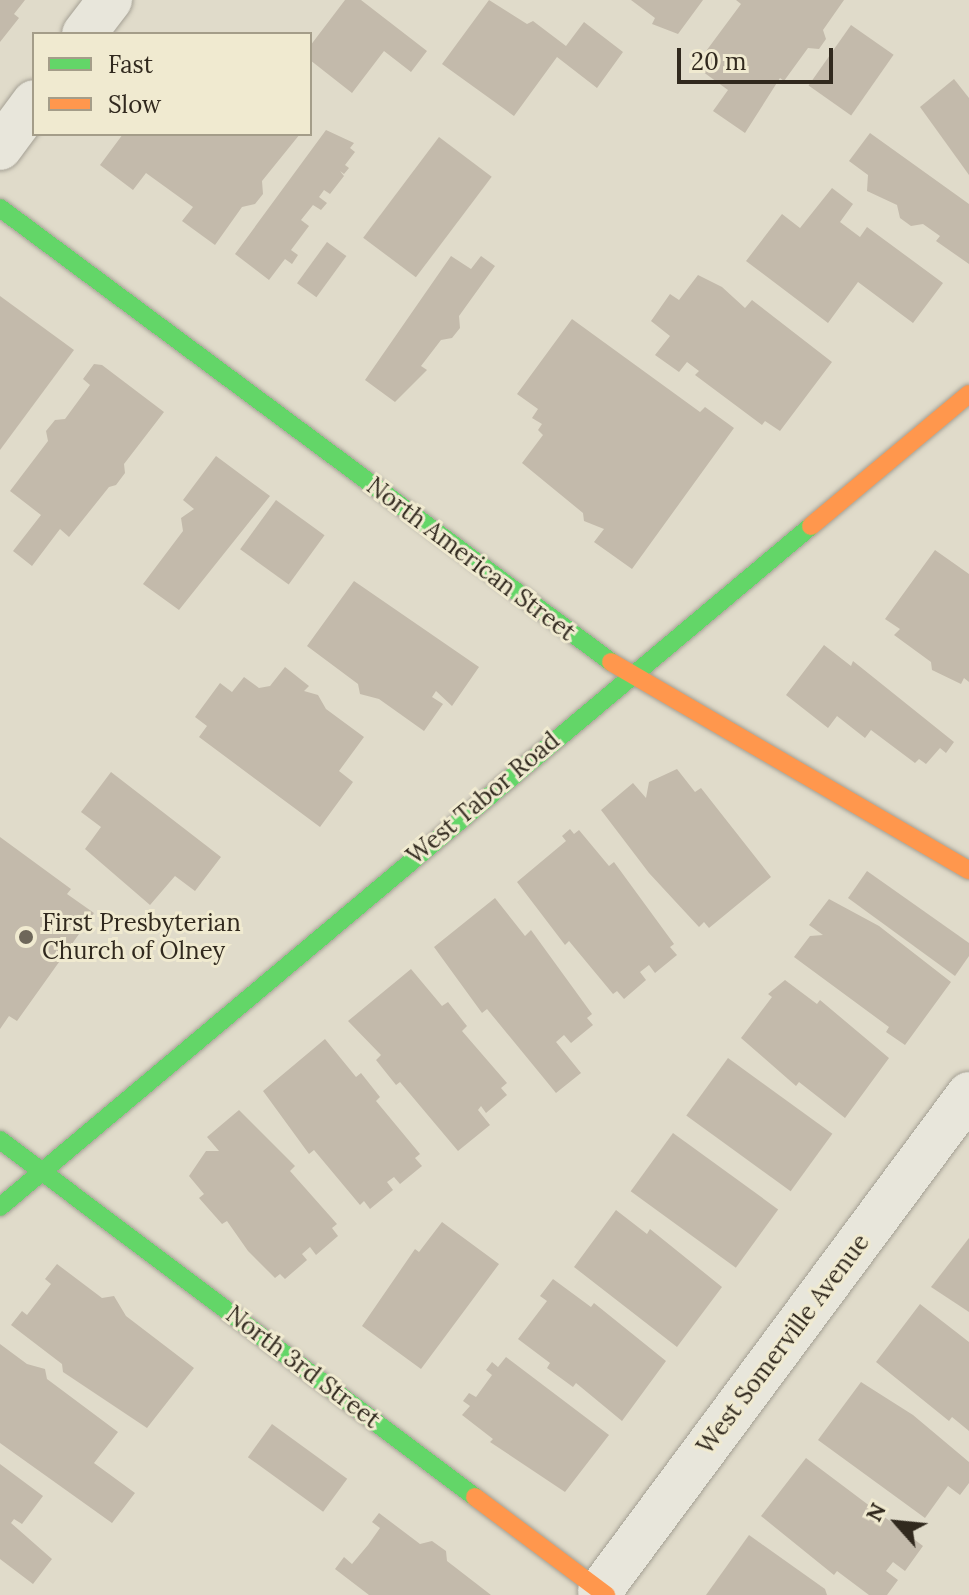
<!DOCTYPE html>
<html>
<head>
<meta charset="utf-8">
<style>
  body { margin:0 }
  #map { position:relative; width:969px; height:1595px; overflow:hidden; background:#e0dbca; font-family:Lora,serif }
  div>[style] { position:absolute }
  .building>* { inset:0; background:#c3baab; transform-origin:0 0 }
  .roads { filter:drop-shadow(0 0 2px #a4a094) drop-shadow(0 0 2px #a4a094) }
  .street>* { height:44px; margin:-22px; padding:0 22px; transform-origin:22px; border-radius:22px; background:#e8e6db }
  .fast>* { height:18px; margin:-9px; padding:0 9px; transform-origin:9px; border-radius:9px; background:#63d668 }
  .slow>* { height:18px; margin:-9px; padding:0 9px; transform-origin:9px; border-radius:9px; background:#ff974d }
  .dots>* { width:22px; height:22px; translate:-50% -50%; box-sizing:border-box; border:4px solid #f0ead0; border-radius:50% }
  span { translate:-50% -50%; white-space:nowrap; text-align:center; line-height:1.15; -webkit-text-stroke:6px #f0ead0; paint-order:stroke }
  .street-label { font-size:24px; color:#31291e }
  .poi-label { font-size:24px; color:#31291e }
  .left { translate:0 -50%; text-align:left }
  .legend { position:absolute; left:32px; top:32px; width:280px; height:104px; box-sizing:border-box; background:#f0ead0; border:2px solid #a49d89; margin:0; padding:10px 14px; list-style:none; font-size:24px; color:#31291e }
  .legend li { display:flex; align-items:center; gap:16px; height:40px }
  .legend b { width:40px; border:2px solid #a49d89 }
  .north { position:absolute; left:857px; top:1483px; width:80px; height:80px; -webkit-text-stroke:6px #f0ead0; paint-order:stroke; rotate:297deg; font-size:22px; font-weight:700; line-height:32px; text-align:center; color:#31291e }
  .north::after { content:''; display:block; margin:auto; width:28px; height:36px; background:#31291e; clip-path:polygon(50% 0,100% 100%,50% 72%,0 100%) }
  .scale { position:absolute; left:677px; top:48px; width:156px; height:36px; box-sizing:border-box; border:4px solid #31291e; border-top:0; padding-left:10px; font-size:24px; line-height:28px; white-space:nowrap; color:#31291e; -webkit-text-stroke:6px #f0ead0; paint-order:stroke }
</style>
</head>
<body>
<div id="map">
  <div class="building">
    <div style="clip-path:polygon(0 0,25px 0,14px 14px,19px 18px,0 42px)"></div>
    <div style="clip-path:polygon(345px 0,361px 0,427px 51px,411px 72px,384px 51px,352px 93px,310px 60px,310px 46px)"></div>
    <div style="clip-path:polygon(489px 0,527px 24px,533px 21px,566px 46px,584px 22px,623px 52px,597px 88px,557px 57px,514px 116px,442px 64px)"></div>
    <div style="clip-path:polygon(631px 0,703px 0,678px 34px,652px 24px,655px 18px)"></div>
    <div style="clip-path:polygon(736px 0,844px 0,823px 30px,826px 39px,819px 49px,808px 48px,784px 81px,780px 78px,745px 133px,713px 111px,728px 90px,695px 66px,741px 4px)"></div>
    <div style="left:851px;top:25px;width:52px;height:74px;rotate:35deg"></div>
    <div style="clip-path:polygon(954px 79px,969px 98px,969px 175px,920px 107px)"></div>
    <div style="clip-path:polygon(326px 130px,354px 143px,350px 148px,355px 152px,345px 165px,349px 168px,344px 174px,340px 171px,344px 176px,330px 194px,324px 190px,319px 197px,327px 203px,321px 210px,313px 205px,301px 220px,309px 226px,291px 250px,298px 255px,292px 264px,285px 259px,269px 280px,235px 254px)"></div>
    <div style="clip-path:polygon(870px 133px,969px 204px,969px 264px,936px 241px,940px 236px,923px 224px,911px 226px,900px 218px,897px 205px,867px 191px,868px 175px,849px 161px)"></div>
    <div style="clip-path:polygon(123px 134px,300px 134px,262px 181px,263px 194px,255px 204px,242px 207px,215px 245px,182px 221px,193px 207px,146px 173px,133px 190px,100px 165px)"></div>
    <div style="left:439px;top:137px;width:66px;height:126px;rotate:37deg"></div>
    <div style="clip-path:polygon(832px 188px,853px 204px,840px 222px,860px 237px,867px 227px,943px 283px,913px 323px,858px 282px,828px 323px,746px 261px,782px 214px,800px 228px)"></div>
    <div style="left:327px;top:242px;width:24px;height:51px;rotate:36deg"></div>
    <div style="clip-path:polygon(451px 256px,471px 269px,481px 256px,495px 266px,459px 316px,460px 328px,452px 338px,441px 340px,421px 366px,427px 370px,395px 402px,365px 380px)"></div>
    <div style="clip-path:polygon(698px 275px,722px 287px,745px 308px,752px 300px,832px 362px,780px 431px,765px 421px,762px 425px,695px 375px,699px 371px,687px 362px,679px 372px,655px 355px,670px 336px,651px 321px,670px 294px,679px 300px)"></div>
    <div style="clip-path:polygon(0 296px,74px 350px,0 450px)"></div>
    <div style="clip-path:polygon(572px 319px,700px 412px,705px 407px,734px 428px,632px 569px,594px 542px,604px 529px,584px 521px,583px 513px,522px 463px,543px 435px,538px 430px,542px 424px,532px 418px,538px 409px,517px 394px)"></div>
    <div style="clip-path:polygon(94px 364px,102px 365px,164px 412px,124px 464px,125px 473px,116px 485px,109px 487px,69px 537px,60px 529px,32px 566px,13px 551px,41px 515px,10px 491px,48px 441px,46px 431px,55px 420px,65px 419px,90px 385px,83px 379px)"></div>
    <div style="clip-path:polygon(216px 456px,270px 496px,179px 610px,143px 584px,183px 531px,181px 518px,194px 509px,183px 500px)"></div>
    <div style="left:276px;top:500px;width:60px;height:61px;rotate:36deg"></div>
    <div style="clip-path:polygon(935px 550px,969px 574px,969px 682px,964px 678px,961px 684px,932px 670px,931px 662px,894px 635px,900px 629px,885px 619px)"></div>
    <div style="clip-path:polygon(354px 581px,479px 667px,452px 706px,436px 691px,432px 697px,443px 704px,424px 731px,379px 699px,360px 694px,358px 684px,307px 646px)"></div>
    <div style="clip-path:polygon(824px 645px,851px 666px,853px 661px,954px 742px,946px 753px,940px 748px,926px 764px,919px 759px,915px 763px,871px 730px,865px 738px,837px 716px,828px 728px,786px 695px)"></div>
    <div style="clip-path:polygon(285px 667px,309px 686px,304px 691px,318px 695px,326px 709px,364px 737px,339px 771px,353px 782px,320px 827px,199px 737px,207px 726px,195px 717px,220px 683px,232px 692px,244px 677px,259px 688px,270px 686px)"></div>
    <div style="clip-path:polygon(677px 769px,695px 792px,701px 788px,771px 877px,709px 928px,704px 922px,699px 927px,649px 873px,601px 810px,633px 783px,646px 798px,649px 782px)"></div>
    <div style="clip-path:polygon(111px 772px,221px 857px,195px 891px,175px 876px,150px 905px,85px 849px,101px 827px,81px 812px)"></div>
    <div style="clip-path:polygon(570px 829px,574px 834px,579px 830px,609px 866px,614px 862px,674px 944px,670px 947px,677px 955px,655px 973px,649px 965px,640px 972px,646px 980px,624px 999px,617px 991px,613px 994px,569px 941px,565px 945px,517px 882px,566px 841px,562px 836px)"></div>
    <div style="clip-path:polygon(0 837px,71px 889px,67px 894px,94px 913px,17px 1021px,9px 1016px,0 1029px)"></div>
    <div style="clip-path:polygon(867px 871px,969px 943px,969px 956px,955px 976px,848px 898px)"></div>
    <div style="clip-path:polygon(495px 898px,525px 936px,531px 930px,592px 1014px,587px 1018px,593px 1025px,571px 1043px,564px 1035px,556px 1042px,581px 1073px,556px 1093px,487px 1009px,482px 1013px,434px 947px)"></div>
    <div style="clip-path:polygon(829px 899px,879px 926px,951px 982px,905px 1045px,886px 1032px,889px 1027px,794px 957px,810px 936px,823px 935px,809px 925px)"></div>
    <div style="clip-path:polygon(411px 969px,442px 1006px,448px 1002px,467px 1026px,462px 1031px,507px 1083px,501px 1088px,507px 1095px,486px 1113px,481px 1106px,478px 1110px,490px 1125px,458px 1151px,400px 1082px,396px 1085px,376px 1060px,381px 1055px,348px 1021px)"></div>
    <div style="clip-path:polygon(785px 980px,817px 1004px,820px 1000px,889px 1058px,845px 1118px,799px 1082px,796px 1086px,741px 1038px,772px 997px,768px 994px)"></div>
    <div style="clip-path:polygon(325px 1039px,356px 1077px,361px 1073px,380px 1097px,376px 1101px,420px 1154px,415px 1158px,422px 1166px,400px 1184px,394px 1177px,387px 1182px,393px 1190px,370px 1209px,364px 1201px,360px 1205px,314px 1150px,309px 1154px,263px 1091px)"></div>
    <div style="left:728px;top:1058px;width:129px;height:71px;rotate:36deg"></div>
    <div style="clip-path:polygon(239px 1110px,295px 1166px,290px 1171px,337px 1224px,332px 1228px,338px 1236px,316px 1255px,310px 1247px,302px 1254px,307px 1260px,285px 1279px,280px 1274px,275px 1278px,248px 1251px,227px 1221px,222px 1224px,199px 1198px,204px 1194px,189px 1176px,206px 1151px,219px 1151px,207px 1137px)"></div>
    <div style="left:673px;top:1133px;width:130px;height:72px;rotate:36deg"></div>
    <div style="clip-path:polygon(616px 1210px,647px 1234px,650px 1229px,722px 1287px,677px 1347px,574px 1267px)"></div>
    <div style="clip-path:polygon(442px 1222px,499px 1264px,421px 1369px,362px 1326px,415px 1249px,419px 1252px)"></div>
    <div style="clip-path:polygon(969px 1238px,969px 1312px,931px 1287px)"></div>
    <div style="clip-path:polygon(57px 1264px,102px 1298px,114px 1296px,126px 1316px,194px 1368px,147px 1428px,63px 1372px,62px 1364px,11px 1325px,22px 1311px,27px 1315px,51px 1284px,45px 1279px)"></div>
    <div style="clip-path:polygon(553px 1279px,591px 1307px,594px 1303px,666px 1361px,622px 1421px,576px 1383px,573px 1387px,547px 1368px,550px 1363px,518px 1339px,547px 1301px,540px 1296px)"></div>
    <div style="clip-path:polygon(920px 1304px,969px 1342px,969px 1431px,952px 1417px,949px 1421px,876px 1362px)"></div>
    <div style="clip-path:polygon(0 1344px,27px 1364px,45px 1369px,47px 1379px,118px 1432px,94px 1463px,135px 1493px,112px 1523px,0 1443px)"></div>
    <div style="clip-path:polygon(506px 1357px,609px 1435px,565px 1492px,490px 1442px,493px 1439px,462px 1415px,470px 1406px,463px 1401px,469px 1393px,476px 1397px,492px 1375px,486px 1370px,492px 1362px,498px 1367px)"></div>
    <div style="clip-path:polygon(861px 1382px,913px 1415px,969px 1462px,969px 1483px,960px 1495px,948px 1486px,925px 1518px,818px 1440px)"></div>
    <div style="left:272px;top:1424px;width:93px;height:41px;rotate:36deg"></div>
    <div style="clip-path:polygon(806px 1458px,923px 1546px,905px 1571px,893px 1562px,886px 1571px,898px 1580px,887px 1595px,869px 1595px,837px 1571px,834px 1575px,761px 1516px)"></div>
    <div style="clip-path:polygon(0 1464px,43px 1496px,22px 1524px,14px 1519px,11px 1523px,52px 1559px,33px 1584px,0 1559px)"></div>
    <div style="clip-path:polygon(379px 1513px,420px 1544px,432px 1541px,446px 1551px,447px 1561px,491px 1595px,369px 1595px,335px 1569px,344px 1557px,352px 1564px,368px 1545px,380px 1528px,372px 1522px)"></div>
    <div style="clip-path:polygon(749px 1535px,825px 1589px,827px 1595px,706px 1595px)"></div>
  </div>
  <div class="roads">
    <div class="street">
      <div style="left:84px;top:34px;width:43px;rotate:-52.6deg"></div>
      <div style="left:0;top:148px;width:57px;rotate:-53.5deg"></div>
      <div style="left:600px;top:1591px;width:619px;rotate:-53.41deg"></div>
    </div>
    <div class="fast">
      <div style="left:0;top:208px;width:761px;rotate:36.61deg"></div>
      <div style="left:0;top:1140px;width:594px;rotate:36.93deg"></div>
      <div style="left:0;top:1207px;width:1059px;rotate:-40.02deg"></div>
    </div>
    <div class="slow">
      <div style="left:811px;top:526px;width:206px;rotate:-39.9deg"></div>
      <div style="left:611px;top:662px;width:414px;rotate:30.2deg"></div>
      <div style="left:475px;top:1497px;width:164px;rotate:36.8deg"></div>
    </div>
  </div>
  <div class="dots">
    <div style="left:26px;top:937px;background:#6e675a"></div>
  </div>
  <div class="street-label">
    <span style="left:471px;top:559px;rotate:37deg">North American Street</span>
    <span style="left:483px;top:798px;rotate:-40deg">West Tabor Road</span>
    <span style="left:783px;top:1344px;rotate:-53deg">West Somerville Avenue</span>
    <span style="left:303px;top:1367px;rotate:37deg">North 3rd Street</span>
  </div>
  <div class="poi-label">
    <span class="left" style="left:42px;top:937px">First Presbyterian<br>Church of Olney</span>
  </div>
  <ul class="legend">
  <li><b style="height:10px;background:#63d668"></b>Fast</li>
  <li><b style="height:10px;background:#ff974d"></b>Slow</li>
  </ul>
  <div class="north">N</div>
  <div class="scale">20 m</div>
</div>
</body>
</html>
